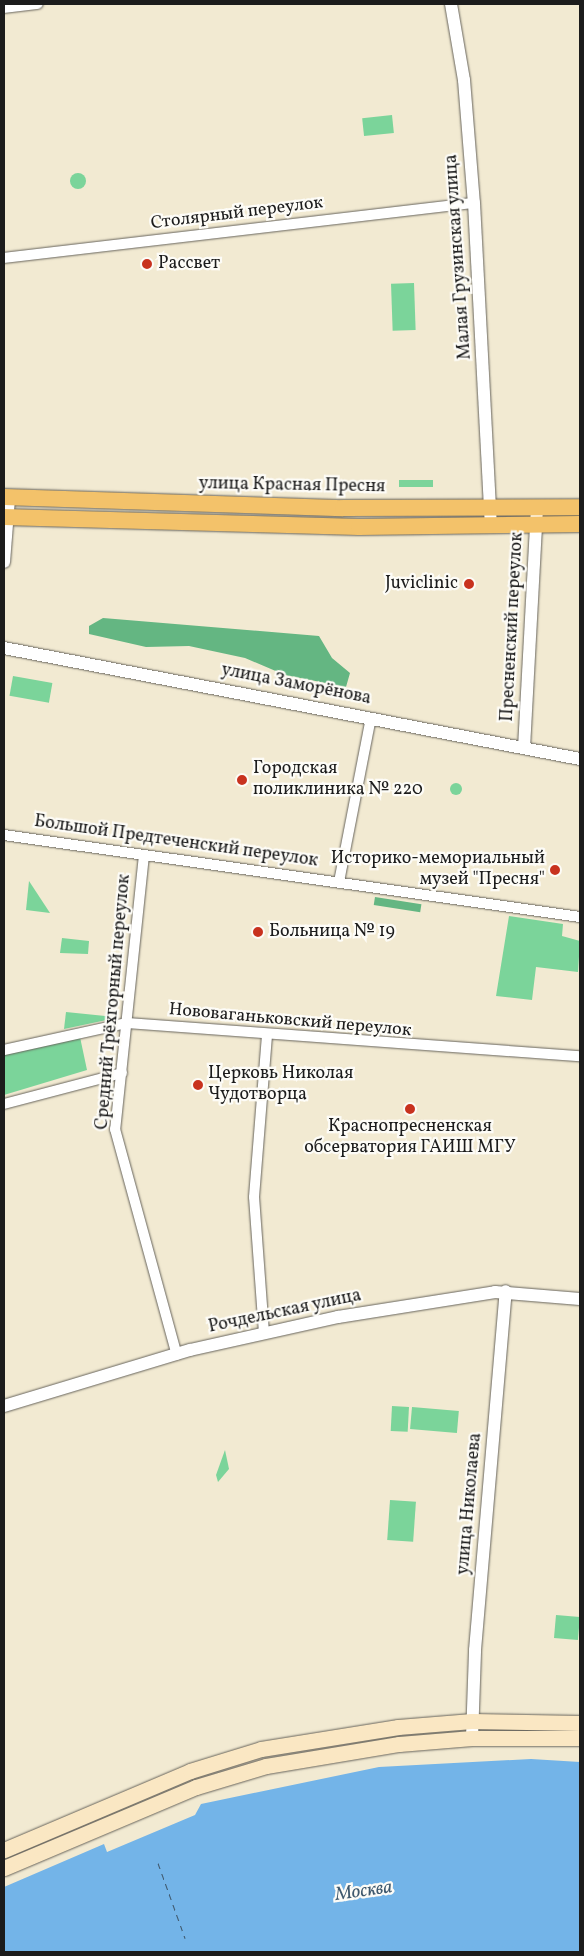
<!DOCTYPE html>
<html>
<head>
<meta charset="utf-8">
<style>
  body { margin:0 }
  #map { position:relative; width:584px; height:1956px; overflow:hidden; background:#f2ead2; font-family:Vollkorn,serif }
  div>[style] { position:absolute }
  .green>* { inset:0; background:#7bd49a; transform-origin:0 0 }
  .round { border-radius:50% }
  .forest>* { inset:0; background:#64b682; transform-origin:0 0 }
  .water>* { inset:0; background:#73b4e8 }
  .ferry>* { height:1px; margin-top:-0.5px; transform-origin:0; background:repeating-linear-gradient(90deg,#3f596e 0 6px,transparent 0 11px) }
  .roads { filter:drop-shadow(0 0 1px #67645c) drop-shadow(0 0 1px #67645c) }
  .minor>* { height:10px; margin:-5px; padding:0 5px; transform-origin:5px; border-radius:5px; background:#fff }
  .tertiary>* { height:12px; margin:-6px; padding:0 6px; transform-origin:6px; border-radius:6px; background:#fff }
  .secondary>* { height:15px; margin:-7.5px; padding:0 7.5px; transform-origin:7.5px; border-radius:7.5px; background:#fae7c3 }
  .primary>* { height:16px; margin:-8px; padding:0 8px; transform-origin:8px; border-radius:8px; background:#f3c26a }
  .dots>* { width:14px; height:14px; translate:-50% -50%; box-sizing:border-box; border:2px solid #fdfcf7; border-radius:50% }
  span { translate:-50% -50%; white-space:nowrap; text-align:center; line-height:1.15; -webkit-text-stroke:4.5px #fdfcf7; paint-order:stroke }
  .street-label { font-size:18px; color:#1c1c1c }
  .poi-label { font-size:18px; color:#1c1c1c }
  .left { translate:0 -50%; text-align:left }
  .right { translate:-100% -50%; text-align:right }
  .water-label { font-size:19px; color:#3f596e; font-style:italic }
  .frame { position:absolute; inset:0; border:5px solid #1c1c1c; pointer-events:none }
</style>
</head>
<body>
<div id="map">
  <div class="green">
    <div style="left:392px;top:115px;width:18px;height:30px;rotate:84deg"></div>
    <div class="round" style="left:70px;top:173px;width:16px;height:16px"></div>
    <div style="left:414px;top:283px;width:47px;height:23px;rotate:88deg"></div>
    <div style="left:399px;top:480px;width:34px;height:7px"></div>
    <div style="left:13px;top:676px;width:40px;height:20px;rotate:10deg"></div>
    <div class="round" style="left:450px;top:783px;width:12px;height:12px"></div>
    <div style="clip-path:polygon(29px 881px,50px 913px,26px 910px)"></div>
    <div style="clip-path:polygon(509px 916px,563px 924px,562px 936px,580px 941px,578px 972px,536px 967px,532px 1000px,496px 996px)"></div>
    <div style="clip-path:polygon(62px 938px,89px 941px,88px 954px,60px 953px)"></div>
    <div style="clip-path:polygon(66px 1012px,115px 1017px,116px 1018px,64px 1029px)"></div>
    <div style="clip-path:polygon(80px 1037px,87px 1070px,4px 1095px,4px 1055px)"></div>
    <div style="left:392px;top:1406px;width:17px;height:25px;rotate:3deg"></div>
    <div style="left:412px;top:1407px;width:47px;height:22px;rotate:5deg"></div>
    <div style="clip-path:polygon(225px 1450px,229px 1469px,218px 1482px,216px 1475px)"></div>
    <div style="left:390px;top:1500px;width:26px;height:40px;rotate:4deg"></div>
    <div style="left:556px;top:1615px;width:24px;height:23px;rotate:5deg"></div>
  </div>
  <div class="forest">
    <div style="clip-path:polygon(103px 618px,319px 636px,332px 658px,350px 673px,346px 687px,285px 675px,245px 658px,189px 646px,146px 647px,89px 634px,89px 626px)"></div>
    <div style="left:375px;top:897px;width:47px;height:8px;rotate:9deg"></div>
  </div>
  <div class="water">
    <div style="clip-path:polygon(531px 1759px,580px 1762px,580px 1952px,4px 1952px,4px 1887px,104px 1844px,107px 1852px,195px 1815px,201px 1804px,379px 1767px)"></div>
  </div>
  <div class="ferry">
    <div style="left:158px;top:1863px;width:80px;rotate:70.2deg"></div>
  </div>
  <div class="roads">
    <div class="minor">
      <div style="left:4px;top:8px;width:34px;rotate:-7deg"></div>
      <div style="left:4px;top:258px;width:473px;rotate:-6.7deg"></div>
      <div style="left:4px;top:835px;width:582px;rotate:8.1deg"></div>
      <div style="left:144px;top:855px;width:276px;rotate:96deg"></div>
      <div style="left:115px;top:1129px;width:234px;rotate:74.7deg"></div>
      <div style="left:339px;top:882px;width:167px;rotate:-79deg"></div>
      <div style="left:4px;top:1050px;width:126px;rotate:-12.4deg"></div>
      <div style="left:127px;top:1023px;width:454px;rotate:4.2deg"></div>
      <div style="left:4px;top:1104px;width:122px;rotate:-14.7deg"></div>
      <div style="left:264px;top:1333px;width:136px;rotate:-94.2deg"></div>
      <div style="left:254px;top:1197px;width:162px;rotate:-85.4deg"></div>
    </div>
    <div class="tertiary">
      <div style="left:451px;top:4px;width:77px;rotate:80.3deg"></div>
      <div style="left:464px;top:80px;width:123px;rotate:85.4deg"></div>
      <div style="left:474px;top:203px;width:323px;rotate:87deg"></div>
      <div style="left:4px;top:562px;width:64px;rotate:-85.5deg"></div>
      <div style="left:4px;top:648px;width:587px;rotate:10.91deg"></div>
      <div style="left:524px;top:748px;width:240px;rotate:-86.9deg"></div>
      <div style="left:4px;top:1406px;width:194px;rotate:-16.8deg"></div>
      <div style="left:190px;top:1350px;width:152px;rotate:-12.6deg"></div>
      <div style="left:338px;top:1317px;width:159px;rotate:-9deg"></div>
      <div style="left:495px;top:1292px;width:85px;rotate:4.7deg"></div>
      <div style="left:472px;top:1738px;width:88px;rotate:-88deg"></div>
      <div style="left:475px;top:1650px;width:360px;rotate:-85.1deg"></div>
    </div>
    <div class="secondary">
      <div style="left:4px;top:1850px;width:202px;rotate:-23deg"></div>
      <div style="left:190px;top:1771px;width:74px;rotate:-17.2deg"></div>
      <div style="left:261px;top:1749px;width:139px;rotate:-9.1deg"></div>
      <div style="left:398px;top:1727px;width:74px;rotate:-4.6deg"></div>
      <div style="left:472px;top:1721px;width:108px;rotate:1.1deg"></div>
      <div style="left:4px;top:1868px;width:208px;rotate:-22.9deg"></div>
      <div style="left:196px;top:1787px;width:73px;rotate:-16.7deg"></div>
      <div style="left:266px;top:1766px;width:135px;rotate:-9.4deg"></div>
      <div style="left:399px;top:1744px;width:73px;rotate:-4.7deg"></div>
      <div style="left:472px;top:1738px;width:108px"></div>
    </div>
    <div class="primary">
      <div style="left:4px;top:497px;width:339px;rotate:1.9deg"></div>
      <div style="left:343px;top:508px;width:237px;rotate:-0.2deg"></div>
      <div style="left:4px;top:517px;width:355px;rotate:1.6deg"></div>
      <div style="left:359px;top:527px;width:221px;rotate:-0.8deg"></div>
    </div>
  </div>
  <div class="dots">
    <div style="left:147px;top:264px;background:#c8321e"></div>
    <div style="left:469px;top:584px;background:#c8321e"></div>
    <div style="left:242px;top:780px;background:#c8321e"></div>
    <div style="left:555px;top:870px;background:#c8321e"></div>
    <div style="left:258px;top:932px;background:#c8321e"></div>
    <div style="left:198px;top:1085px;background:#c8321e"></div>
    <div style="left:410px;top:1109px;background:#c8321e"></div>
  </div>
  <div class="street-label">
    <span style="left:237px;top:214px;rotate:-7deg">Столярный переулок</span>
    <span style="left:459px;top:257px;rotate:-94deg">Малая Грузинская улица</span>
    <span style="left:292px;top:486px;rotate:1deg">улица Красная Пресня</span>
    <span style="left:513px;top:627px;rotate:-87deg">Пресненский переулок</span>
    <span style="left:296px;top:685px;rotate:11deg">улица Заморёнова</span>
    <span style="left:176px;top:842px;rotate:8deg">Большой Предтеченский переулок</span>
    <span style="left:114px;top:1002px;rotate:-85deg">Средний Трёхгорный переулок</span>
    <span style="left:290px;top:1021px;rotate:5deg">Нововаганьковский переулок</span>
    <span style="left:285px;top:1312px;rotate:-12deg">Рочдельская улица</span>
    <span style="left:470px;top:1504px;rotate:-85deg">улица Николаева</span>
  </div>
  <div class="poi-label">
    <span class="left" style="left:158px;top:264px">Рассвет</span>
    <span class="right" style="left:458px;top:584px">Juviclinic</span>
    <span class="left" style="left:253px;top:780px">Городская<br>поликлиника № 220</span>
    <span class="right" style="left:545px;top:870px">Историко-мемориальный<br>музей "Пресня"</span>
    <span class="left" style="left:269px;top:932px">Больница № 19</span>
    <span class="left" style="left:208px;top:1085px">Церковь Николая<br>Чудотворца</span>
    <span style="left:410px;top:1138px">Краснопресненская<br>обсерватория ГАИШ МГУ</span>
  </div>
  <div class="water-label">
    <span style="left:364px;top:1892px;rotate:-8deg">Москва</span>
  </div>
  <div class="frame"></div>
</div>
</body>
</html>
